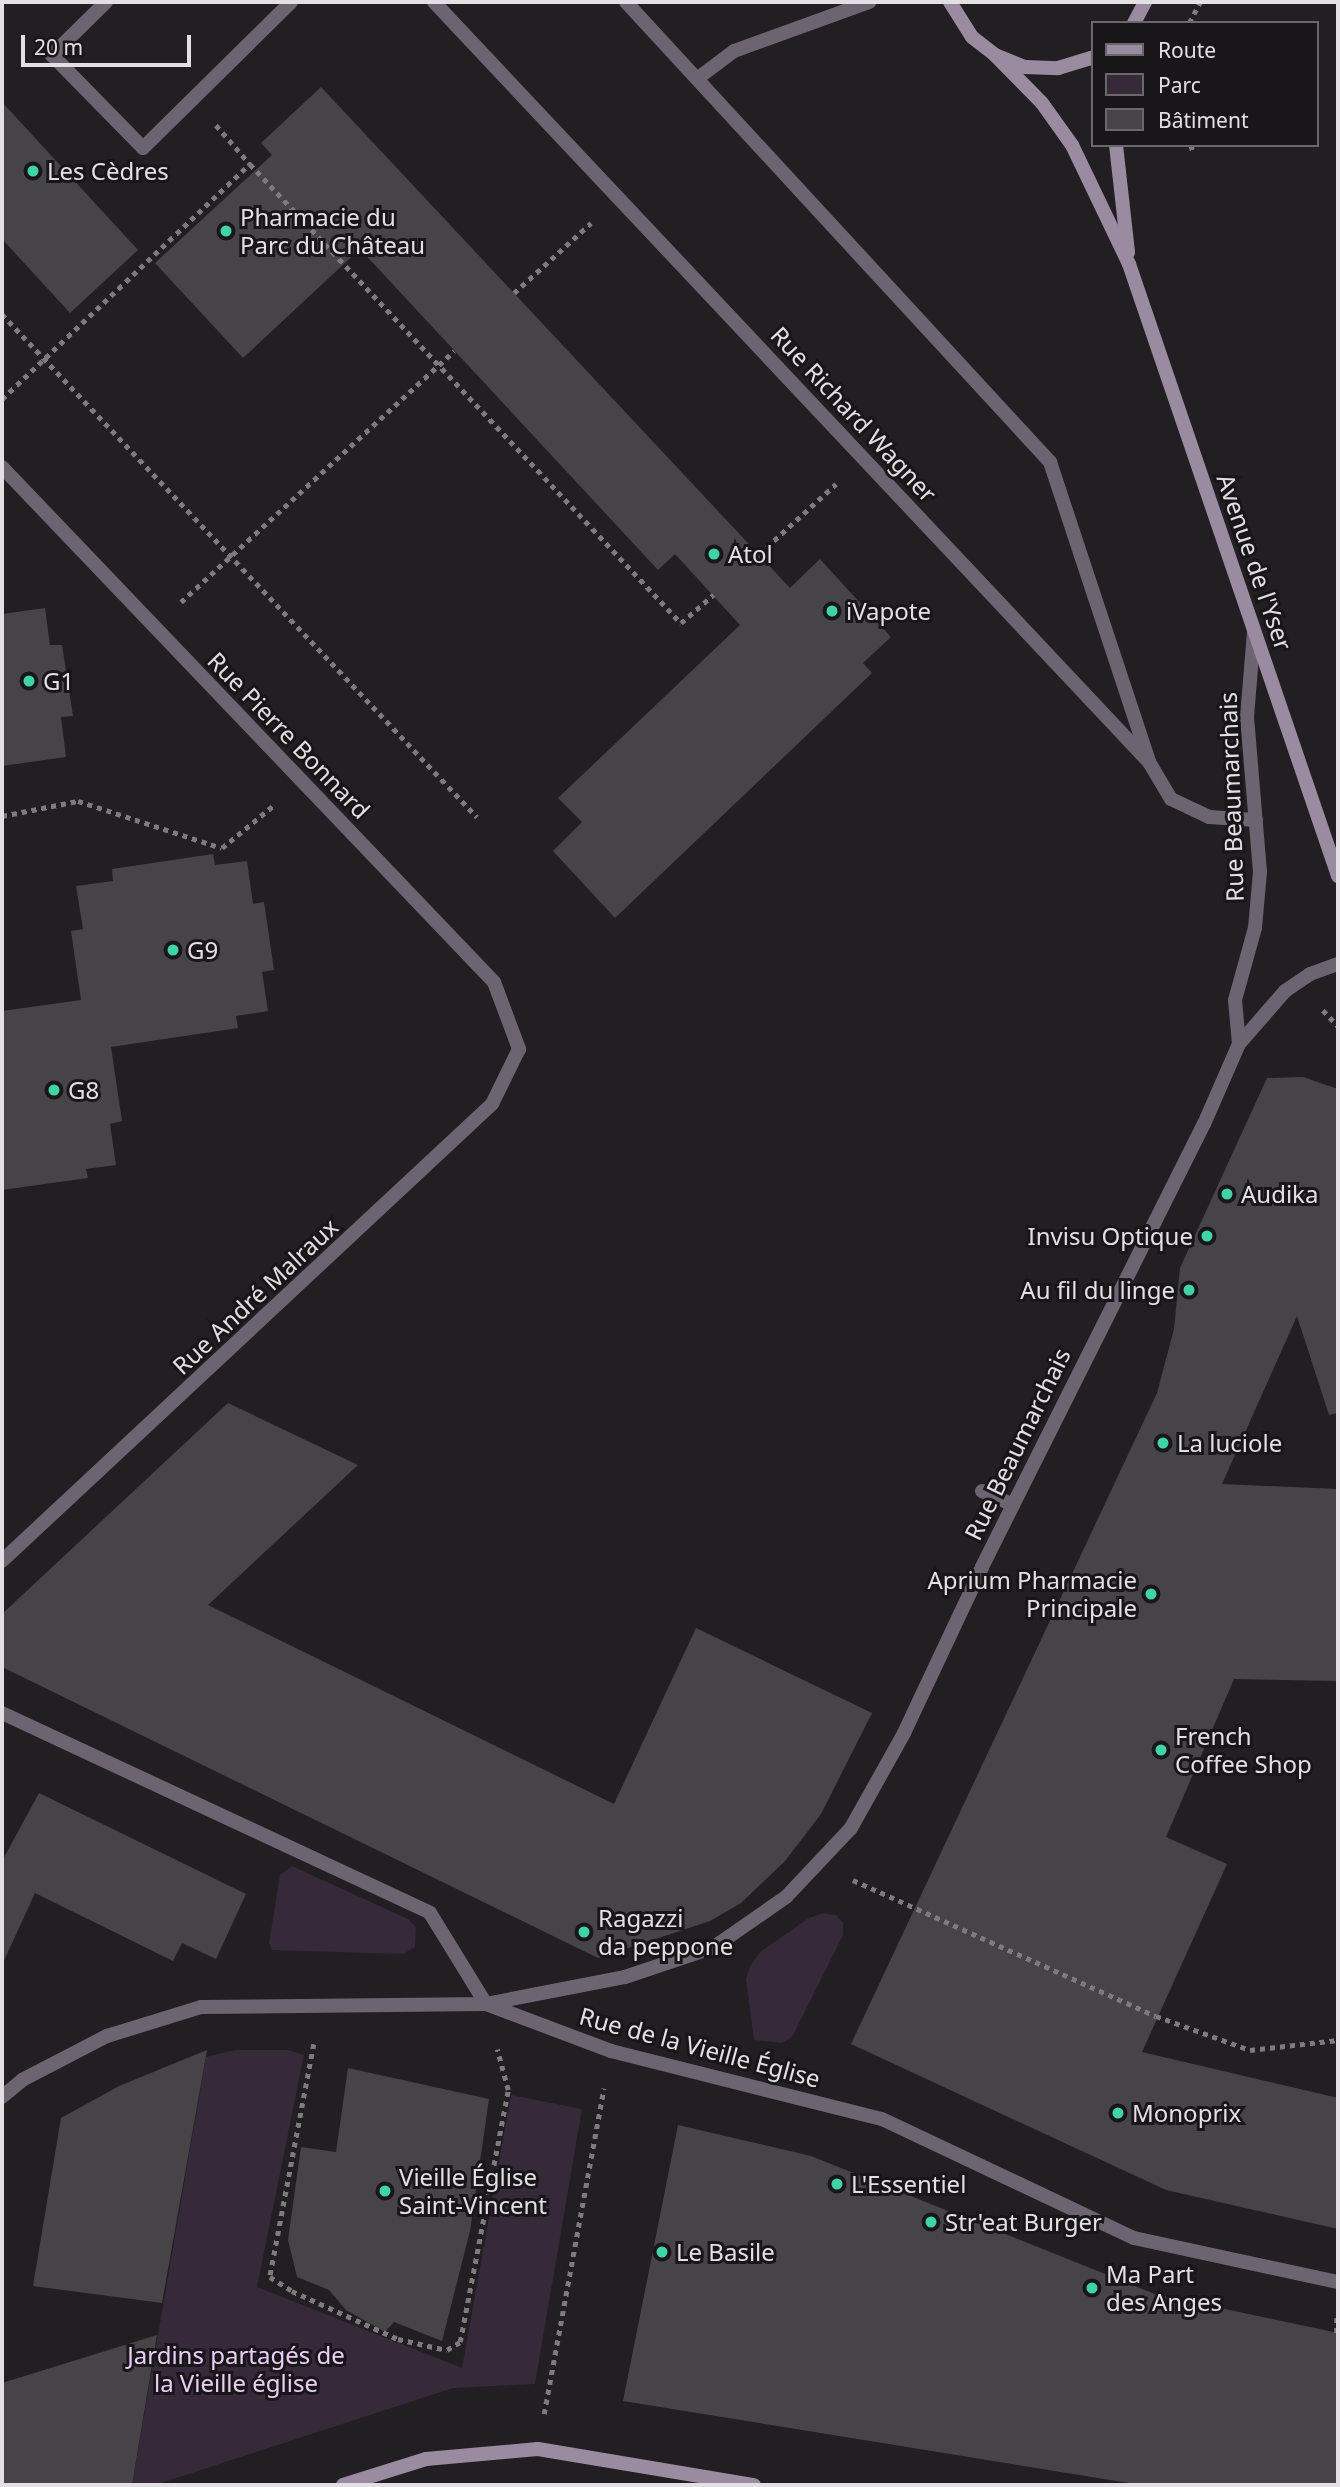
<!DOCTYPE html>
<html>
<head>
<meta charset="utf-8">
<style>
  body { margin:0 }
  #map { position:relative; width:1340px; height:2487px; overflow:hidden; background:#211f22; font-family:"Noto Sans",sans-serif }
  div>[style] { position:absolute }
  .green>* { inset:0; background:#35293a }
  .building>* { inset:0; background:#464447 }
  .path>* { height:4.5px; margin-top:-2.25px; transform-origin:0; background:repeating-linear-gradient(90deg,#7d7b7e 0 5px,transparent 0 10px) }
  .service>* { height:14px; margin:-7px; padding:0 7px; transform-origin:7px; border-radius:7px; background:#6d6471 }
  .pedestrian>* { height:14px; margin:-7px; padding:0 7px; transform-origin:7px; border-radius:7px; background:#6d6471 }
  .minor>* { height:14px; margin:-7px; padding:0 7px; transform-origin:7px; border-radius:7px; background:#6d6471 }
  .secondary>* { height:14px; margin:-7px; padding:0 7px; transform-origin:7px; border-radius:7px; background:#9a8ba0 }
  .tram>* { height:2px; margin:-1px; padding:0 1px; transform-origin:1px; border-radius:1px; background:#c4c2c4 }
  .dots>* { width:19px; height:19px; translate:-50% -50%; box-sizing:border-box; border:4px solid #181619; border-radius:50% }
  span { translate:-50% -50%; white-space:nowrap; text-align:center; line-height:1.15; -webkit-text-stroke:6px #181619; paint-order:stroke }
  .poi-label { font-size:24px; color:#e2e0e2 }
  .left { translate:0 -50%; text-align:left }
  .right { translate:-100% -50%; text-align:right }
  .street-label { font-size:24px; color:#e2e0e2 }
  .park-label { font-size:24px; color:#ebcef8 }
  .frame { position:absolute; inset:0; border:4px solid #e2e0e2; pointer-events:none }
  .legend { position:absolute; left:1091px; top:21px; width:228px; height:126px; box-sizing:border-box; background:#181619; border:2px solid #696769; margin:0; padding:9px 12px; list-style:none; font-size:21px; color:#e2e0e2 }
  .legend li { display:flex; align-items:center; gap:14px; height:35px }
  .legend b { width:35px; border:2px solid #696769 }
  .scale { position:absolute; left:21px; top:35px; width:170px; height:32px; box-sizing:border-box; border:4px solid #e2e0e2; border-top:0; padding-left:9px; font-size:21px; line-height:24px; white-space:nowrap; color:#e2e0e2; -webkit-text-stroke:5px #181619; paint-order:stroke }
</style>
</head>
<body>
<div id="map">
  <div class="green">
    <div style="clip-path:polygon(292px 1866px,408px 1919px,416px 1927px,415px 1947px,403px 1954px,272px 1950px,269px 1943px,280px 1875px)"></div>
    <div style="clip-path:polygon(823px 1913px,836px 1915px,843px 1923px,843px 1935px,792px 2037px,782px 2043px,754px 2040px,746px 1979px,750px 1966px,760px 1952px,809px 1918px)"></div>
    <div style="clip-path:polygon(235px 2050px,288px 2050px,304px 2055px,257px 2287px,462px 2368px,511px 2095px,582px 2109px,535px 2384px,453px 2388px,155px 2485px,132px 2485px,206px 2057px)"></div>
  </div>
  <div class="building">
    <div style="clip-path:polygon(321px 87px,790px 588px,820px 559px,891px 637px,863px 663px,872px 673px,615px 918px,553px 851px,582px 822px,558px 798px,740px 625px,675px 554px,658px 570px,360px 249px,243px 358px,155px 263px,272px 155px,261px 143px)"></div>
    <div style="clip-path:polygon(2px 102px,138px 250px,70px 313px,2px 239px)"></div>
    <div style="clip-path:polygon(45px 608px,50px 645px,62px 645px,73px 716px,61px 717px,66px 757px,2px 766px,2px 614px)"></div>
    <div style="clip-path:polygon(213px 854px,215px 865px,247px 861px,253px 904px,264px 902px,274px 970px,262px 972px,268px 1011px,236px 1016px,238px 1028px,111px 1047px,122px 1121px,110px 1124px,116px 1165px,86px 1169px,88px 1178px,2px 1190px,2px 1011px,81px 1000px,71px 931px,83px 929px,76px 886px,113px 881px,112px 869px)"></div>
    <div style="clip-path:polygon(1303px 1077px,1338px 1089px,1338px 1413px,1329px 1415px,1297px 1316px,1222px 1484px,1338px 1489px,1338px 1681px,1234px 1679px,1166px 1837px,1227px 1864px,1142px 2052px,1338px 2098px,1338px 2229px,1166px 2190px,851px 2044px,1157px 1393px,1174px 1329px,1180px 1268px,1267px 1078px)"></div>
    <div style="clip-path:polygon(228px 1403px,358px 1465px,208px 1605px,614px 1804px,696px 1628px,872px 1713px,821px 1814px,785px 1861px,741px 1903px,710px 1921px,598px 1958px,2px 1667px,2px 1614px)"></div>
    <div style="clip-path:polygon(39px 1793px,246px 1894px,216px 1959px,182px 1943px,173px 1961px,35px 1893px,2px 1965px,2px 1861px)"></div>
    <div style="clip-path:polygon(207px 2050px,162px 2303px,33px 2286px,61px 2118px,119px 2086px)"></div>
    <div style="clip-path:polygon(348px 2068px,489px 2099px,470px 2231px,442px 2341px,394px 2322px,385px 2332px,346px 2310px,329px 2290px,297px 2277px,288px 2240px,301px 2147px,336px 2152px)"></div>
    <div style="clip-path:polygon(678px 2125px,811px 2156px,1155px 2294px,1338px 2333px,1338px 2485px,1141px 2485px,623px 2401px)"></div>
    <div style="clip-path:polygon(157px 2335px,132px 2485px,2px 2485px,2px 2383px)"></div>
  </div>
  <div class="path">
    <div style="left:1189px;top:23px;width:24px;rotate:-62deg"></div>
    <div style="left:216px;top:125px;width:52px;rotate:48.9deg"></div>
    <div style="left:1191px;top:145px;width:9px;rotate:72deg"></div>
    <div style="left:514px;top:293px;width:104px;rotate:-42.3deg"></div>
    <div style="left:2px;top:314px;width:692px;rotate:46.64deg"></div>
    <div style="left:2px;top:399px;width:342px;rotate:-43.5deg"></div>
    <div style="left:250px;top:164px;width:630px;rotate:46.8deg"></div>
    <div style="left:681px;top:623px;width:43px;rotate:-41.2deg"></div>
    <div style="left:759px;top:554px;width:104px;rotate:-42.3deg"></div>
    <div style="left:181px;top:602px;width:371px;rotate:-42.6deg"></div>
    <div style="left:2px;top:816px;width:77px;rotate:-11.2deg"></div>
    <div style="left:78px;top:801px;width:151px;rotate:18.1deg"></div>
    <div style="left:222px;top:848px;width:67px;rotate:-39.6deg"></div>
    <div style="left:1323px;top:1010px;width:22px;rotate:47deg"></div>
    <div style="left:853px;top:1880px;width:332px;rotate:24.2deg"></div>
    <div style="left:1156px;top:2016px;width:100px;rotate:19.9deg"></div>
    <div style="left:1250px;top:2050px;width:89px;rotate:-6.5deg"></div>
    <div style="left:314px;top:2044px;width:237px;rotate:100.7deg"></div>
    <div style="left:270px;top:2277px;width:26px;rotate:32deg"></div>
    <div style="left:292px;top:2291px;width:116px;rotate:24.4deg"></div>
    <div style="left:398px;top:2339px;width:50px;rotate:12.7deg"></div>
    <div style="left:447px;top:2350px;width:15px;rotate:-32deg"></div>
    <div style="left:460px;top:2342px;width:257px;rotate:-79.2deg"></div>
    <div style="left:508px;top:2090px;width:42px;rotate:-105deg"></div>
    <div style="left:1337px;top:2318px;width:15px;rotate:90deg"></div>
    <div style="left:544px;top:2414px;width:331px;rotate:-79.6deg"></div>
  </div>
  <div class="service">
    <div style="left:106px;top:2px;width:76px;rotate:135.5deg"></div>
    <div style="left:52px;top:55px;width:130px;rotate:45.6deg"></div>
    <div style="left:143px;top:148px;width:208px;rotate:-44.6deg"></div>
    <div style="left:626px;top:2px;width:626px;rotate:47.33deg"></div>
    <div style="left:1050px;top:462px;width:316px;rotate:71.7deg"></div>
    <div style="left:982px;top:1491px;width:34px;rotate:24deg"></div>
  </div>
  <div class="pedestrian">
    <div style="left:2px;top:1713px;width:472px;rotate:25deg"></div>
    <div style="left:430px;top:1913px;width:107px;rotate:58.4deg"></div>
    <div style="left:486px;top:2004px;width:142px;rotate:-11deg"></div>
    <div style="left:625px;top:1977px;width:94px;rotate:-18.6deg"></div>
    <div style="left:714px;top:1947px;width:88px;rotate:-34.8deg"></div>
    <div style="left:786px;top:1897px;width:95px;rotate:-46.7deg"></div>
    <div style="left:851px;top:1828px;width:109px;rotate:-60.8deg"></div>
    <div style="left:904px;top:1733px;width:183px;rotate:-64.8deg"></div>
    <div style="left:2px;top:2097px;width:26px;rotate:-40deg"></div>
    <div style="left:22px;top:2080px;width:96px;rotate:-27.4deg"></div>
    <div style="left:107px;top:2036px;width:98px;rotate:-17.1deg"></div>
    <div style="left:201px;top:2007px;width:285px;rotate:-0.6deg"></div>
    <div style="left:486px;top:2004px;width:134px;rotate:20.6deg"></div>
    <div style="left:611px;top:2051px;width:279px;rotate:14.1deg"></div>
    <div style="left:882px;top:2119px;width:279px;rotate:25.3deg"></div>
    <div style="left:1134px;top:2238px;width:209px;rotate:12.2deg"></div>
  </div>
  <div class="minor">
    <div style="left:434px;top:2px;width:1043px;rotate:46.75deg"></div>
    <div style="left:1149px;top:762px;width:43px;rotate:59.3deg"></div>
    <div style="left:1171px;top:799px;width:42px;rotate:25.3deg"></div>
    <div style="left:1209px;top:817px;width:47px;rotate:3.7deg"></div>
    <div style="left:698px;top:78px;width:45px;rotate:-36.9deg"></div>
    <div style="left:734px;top:51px;width:144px;rotate:-19.9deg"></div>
    <div style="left:2px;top:467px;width:712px;rotate:46.31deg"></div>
    <div style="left:494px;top:982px;width:72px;rotate:69.5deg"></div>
    <div style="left:519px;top:1049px;width:61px;rotate:116.1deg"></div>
    <div style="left:492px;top:1104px;width:670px;rotate:137deg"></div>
    <div style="left:1239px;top:1044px;width:44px;rotate:-95.2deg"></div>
    <div style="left:1235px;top:1000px;width:75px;rotate:-74.5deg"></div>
    <div style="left:1255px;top:928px;width:56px;rotate:-84.9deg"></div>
    <div style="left:1260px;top:872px;width:156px;rotate:-94.8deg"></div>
    <div style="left:1247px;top:717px;width:85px;rotate:-85.3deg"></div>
    <div style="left:982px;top:1567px;width:496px;rotate:-63.4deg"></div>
    <div style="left:1204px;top:1124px;width:87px;rotate:-66.4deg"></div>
    <div style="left:1239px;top:1044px;width:70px;rotate:-49deg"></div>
    <div style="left:1285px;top:991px;width:30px;rotate:-34deg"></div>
    <div style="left:1310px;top:974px;width:30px;rotate:-20deg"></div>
  </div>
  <div class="secondary">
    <div style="left:950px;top:2px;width:41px;rotate:57.8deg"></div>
    <div style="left:972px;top:37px;width:29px;rotate:38deg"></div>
    <div style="left:995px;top:55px;width:32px;rotate:22deg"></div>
    <div style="left:1025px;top:67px;width:33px;rotate:2deg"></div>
    <div style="left:1058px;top:68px;width:37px;rotate:-17deg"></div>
    <div style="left:1134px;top:23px;width:24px;rotate:-62deg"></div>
    <div style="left:995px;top:55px;width:67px;rotate:45.6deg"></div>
    <div style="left:1042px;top:103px;width:52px;rotate:54.5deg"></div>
    <div style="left:1072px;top:145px;width:132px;rotate:64.4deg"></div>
    <div style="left:1129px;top:264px;width:647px;rotate:71.14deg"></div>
    <div style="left:1116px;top:145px;width:108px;rotate:83.6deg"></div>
    <div style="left:343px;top:2485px;width:87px;rotate:-17.4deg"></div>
    <div style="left:426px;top:2459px;width:112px;rotate:-5.1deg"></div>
    <div style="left:538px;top:2449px;width:219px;rotate:9.5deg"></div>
  </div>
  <div class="tram">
    <div style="left:513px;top:2485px;width:37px"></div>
  </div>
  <div class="dots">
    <div style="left:33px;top:171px;background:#3fd4a2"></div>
    <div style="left:226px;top:231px;background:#3fd4a2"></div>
    <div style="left:714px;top:554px;background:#3fd4a2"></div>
    <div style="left:832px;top:611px;background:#3fd4a2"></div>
    <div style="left:29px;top:681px;background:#3fd4a2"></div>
    <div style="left:173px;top:950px;background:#3fd4a2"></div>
    <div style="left:54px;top:1090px;background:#3fd4a2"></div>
    <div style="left:1227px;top:1194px;background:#3fd4a2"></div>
    <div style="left:1207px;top:1236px;background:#3fd4a2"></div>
    <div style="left:1189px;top:1290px;background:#3fd4a2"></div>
    <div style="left:1163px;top:1443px;background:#3fd4a2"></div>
    <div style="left:1151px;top:1594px;background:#3fd4a2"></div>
    <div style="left:1161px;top:1750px;background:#3fd4a2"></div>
    <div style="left:584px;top:1932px;background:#3fd4a2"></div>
    <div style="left:1118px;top:2113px;background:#3fd4a2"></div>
    <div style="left:837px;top:2184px;background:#3fd4a2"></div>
    <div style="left:385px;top:2191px;background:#3fd4a2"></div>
    <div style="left:931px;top:2222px;background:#3fd4a2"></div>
    <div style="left:662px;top:2252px;background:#3fd4a2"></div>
    <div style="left:1092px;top:2288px;background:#3fd4a2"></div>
  </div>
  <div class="poi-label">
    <span class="left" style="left:47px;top:171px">Les Cèdres</span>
    <span class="left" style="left:240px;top:231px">Pharmacie du<br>Parc du Château</span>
    <span class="left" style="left:728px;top:554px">Atol</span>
    <span class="left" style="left:846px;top:611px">iVapote</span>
    <span class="left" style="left:43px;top:681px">G1</span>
    <span class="left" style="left:187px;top:950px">G9</span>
    <span class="left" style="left:68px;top:1090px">G8</span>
    <span class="left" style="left:1241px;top:1194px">Audika</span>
    <span class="right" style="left:1193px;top:1236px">Invisu Optique</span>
    <span class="right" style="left:1175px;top:1290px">Au fil du linge</span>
    <span class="left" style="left:1177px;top:1443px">La luciole</span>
    <span class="right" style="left:1137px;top:1594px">Aprium Pharmacie<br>Principale</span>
    <span class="left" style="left:1175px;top:1750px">French<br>Coffee Shop</span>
    <span class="left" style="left:598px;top:1932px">Ragazzi<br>da peppone</span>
    <span class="left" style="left:1132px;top:2113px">Monoprix</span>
    <span class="left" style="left:399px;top:2191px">Vieille Église<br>Saint-Vincent</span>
    <span class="left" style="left:851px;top:2184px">L'Essentiel</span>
    <span class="left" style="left:945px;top:2222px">Str'eat Burger</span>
    <span class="left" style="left:676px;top:2252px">Le Basile</span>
    <span class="left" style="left:1106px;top:2288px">Ma Part<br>des Anges</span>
  </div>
  <div class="street-label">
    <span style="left:854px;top:414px;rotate:47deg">Rue Richard Wagner</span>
    <span style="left:1255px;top:562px;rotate:71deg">Avenue de l'Yser</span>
    <span style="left:289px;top:735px;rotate:46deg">Rue Pierre Bonnard</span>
    <span style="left:1231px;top:797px;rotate:-92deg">Rue Beaumarchais</span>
    <span style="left:255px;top:1296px;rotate:-43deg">Rue André Malraux</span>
    <span style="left:1017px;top:1444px;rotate:-64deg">Rue Beaumarchais</span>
    <span style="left:700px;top:2047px;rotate:15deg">Rue de la Vieille Église</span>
  </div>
  <div class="park-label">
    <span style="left:236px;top:2369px">Jardins partagés de<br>la Vieille église</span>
  </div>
  <div class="frame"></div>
  <ul class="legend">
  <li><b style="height:9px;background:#9a8ba0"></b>Route</li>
  <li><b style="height:19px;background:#35293a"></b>Parc</li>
  <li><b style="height:19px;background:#464447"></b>Bâtiment</li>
  </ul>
  <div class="scale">20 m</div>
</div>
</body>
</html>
